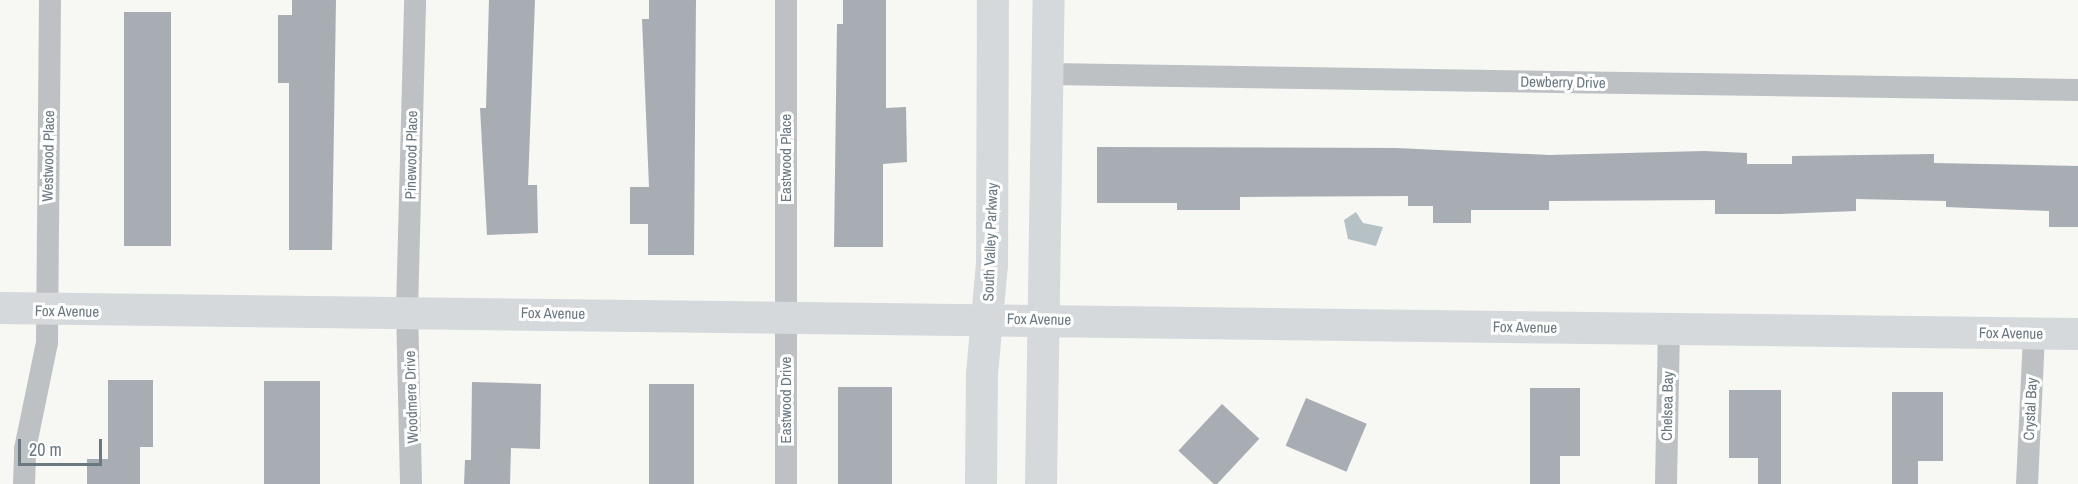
<!DOCTYPE html>
<html>
<head>
<meta charset="utf-8">
<style>
  body { margin:0 }
  #map { position:relative; width:2078px; height:484px; overflow:hidden; background:#f7f7f4; font-family:"Archivo Narrow",sans-serif }
  div>[style] { position:absolute }
  .water>* { inset:0; background:#b5c1c4 }
  .building>* { inset:0; background:#a7adb2; transform-origin:0 0 }
  .minor>* { height:22px; margin:-11px; padding:0 11px; transform-origin:11px; border-radius:11px; background:#bdc1c4 }
  .secondary>* { height:32px; margin:-16px; padding:0 16px; transform-origin:16px; border-radius:16px; background:#d5d9dc }
  span { translate:-50% -50%; white-space:nowrap; text-align:center; line-height:1.15; -webkit-text-stroke:6px #fff; paint-order:stroke }
  .street-label { font-size:15px; color:#6a7881 }
  .scale { position:absolute; left:18px; top:439px; width:84px; height:27px; box-sizing:border-box; border:3px solid #6a7881; border-top:0; padding-left:8px; font-size:18px; line-height:21px; white-space:nowrap; color:#6a7881; -webkit-text-stroke:4px #fff; paint-order:stroke }
</style>
</head>
<body>
<div id="map">
  <div class="water">
    <div style="clip-path:polygon(1356px 212px,1363px 223px,1383px 227px,1376px 246px,1348px 239px,1344px 220px)"></div>
  </div>
  <div class="building">
    <div style="clip-path:polygon(292px 0,336px 0,332px 250px,289px 250px,289px 83px,278px 83px,278px 15px,292px 15px)"></div>
    <div style="clip-path:polygon(489px 0,535px 0,528px 185px,537px 185px,538px 233px,487px 235px,480px 108px,486px 108px)"></div>
    <div style="clip-path:polygon(649px 0,696px 0,694px 255px,648px 255px,648px 224px,630px 224px,630px 187px,649px 187px,642px 19px,649px 19px)"></div>
    <div style="clip-path:polygon(843px 0,886px 0,886px 108px,906px 107px,907px 162px,883px 164px,883px 247px,834px 247px,837px 24px,843px 24px)"></div>
    <div style="left:124px;top:12px;width:47px;height:234px"></div>
    <div style="clip-path:polygon(1097px 147px,1396px 148px,1549px 155px,1704px 151px,1747px 153px,1747px 164px,1792px 164px,1792px 156px,1934px 154px,1934px 163px,2078px 166px,2078px 227px,2049px 227px,2049px 211px,1946px 207px,1946px 201px,1856px 199px,1856px 211px,1780px 214px,1715px 214px,1715px 200px,1549px 201px,1549px 210px,1471px 210px,1471px 223px,1433px 223px,1433px 206px,1408px 206px,1408px 196px,1240px 197px,1240px 210px,1177px 210px,1177px 203px,1097px 203px)"></div>
    <div style="clip-path:polygon(108px 380px,153px 380px,153px 447px,140px 447px,140px 484px,87px 484px,87px 459px,108px 459px)"></div>
    <div style="left:264px;top:381px;width:56px;height:103px"></div>
    <div style="clip-path:polygon(472px 382px,541px 384px,540px 449px,511px 448px,510px 484px,464px 484px,465px 460px,471px 460px)"></div>
    <div style="left:649px;top:384px;width:45px;height:100px"></div>
    <div style="left:838px;top:387px;width:54px;height:97px"></div>
    <div style="clip-path:polygon(1530px 388px,1580px 388px,1580px 456px,1560px 456px,1560px 484px,1530px 484px)"></div>
    <div style="clip-path:polygon(1729px 390px,1781px 390px,1781px 484px,1758px 484px,1758px 458px,1729px 458px)"></div>
    <div style="clip-path:polygon(1892px 392px,1943px 392px,1943px 461px,1918px 461px,1918px 484px,1892px 484px)"></div>
    <div style="left:1306px;top:398px;width:66px;height:52px;rotate:23deg"></div>
    <div style="left:1222px;top:404px;width:51px;height:64px;rotate:43deg"></div>
  </div>
  <div class="minor">
    <div style="left:1049px;top:74px;width:1029px;rotate:0.89deg"></div>
    <div style="left:24px;top:484px;width:35px;rotate:-88deg"></div>
    <div style="left:25px;top:449px;width:108px;rotate:-78.3deg"></div>
    <div style="left:47px;top:343px;width:343px;rotate:-89.5deg"></div>
    <div style="left:411px;top:484px;width:173px;rotate:-91.3deg"></div>
    <div style="left:407px;top:311px;width:311px;rotate:-88.5deg"></div>
    <div style="left:786px;top:484px;width:484px;rotate:-90deg"></div>
    <div style="left:1666px;top:484px;width:155px;rotate:-88.9deg"></div>
    <div style="left:2027px;top:484px;width:150px;rotate:-87.3deg"></div>
  </div>
  <div class="secondary">
    <div style="left:0;top:308px;width:2078px;rotate:0.72deg"></div>
    <div style="left:981px;top:484px;width:110px;rotate:-89.5deg"></div>
    <div style="left:982px;top:374px;width:109px;rotate:-84.8deg"></div>
    <div style="left:992px;top:265px;width:265px;rotate:-89.8deg"></div>
    <div style="left:1041px;top:484px;width:484px;rotate:-89.1deg"></div>
  </div>
  <div class="street-label">
    <span style="left:1563px;top:82px;rotate:1deg">Dewberry Drive</span>
    <span style="left:411px;top:155px;rotate:-89deg">Pinewood Place</span>
    <span style="left:48px;top:156px;rotate:-89deg">Westwood Place</span>
    <span style="left:786px;top:158px;rotate:-90deg">Eastwood Place</span>
    <span style="left:990px;top:242px;rotate:-88deg">South Valley Parkway</span>
    <span style="left:67px;top:311px;rotate:1deg">Fox Avenue</span>
    <span style="left:553px;top:313px;rotate:1deg">Fox Avenue</span>
    <span style="left:1039px;top:319px;rotate:1deg">Fox Avenue</span>
    <span style="left:1525px;top:327px;rotate:1deg">Fox Avenue</span>
    <span style="left:2011px;top:333px;rotate:1deg">Fox Avenue</span>
    <span style="left:411px;top:397px;rotate:-92deg">Woodmere Drive</span>
    <span style="left:786px;top:400px;rotate:-90deg">Eastwood Drive</span>
    <span style="left:1667px;top:406px;rotate:-89deg">Chelsea Bay</span>
    <span style="left:2030px;top:409px;rotate:-87deg">Crystal Bay</span>
  </div>
  <div class="scale">20 m</div>
</div>
</body>
</html>
